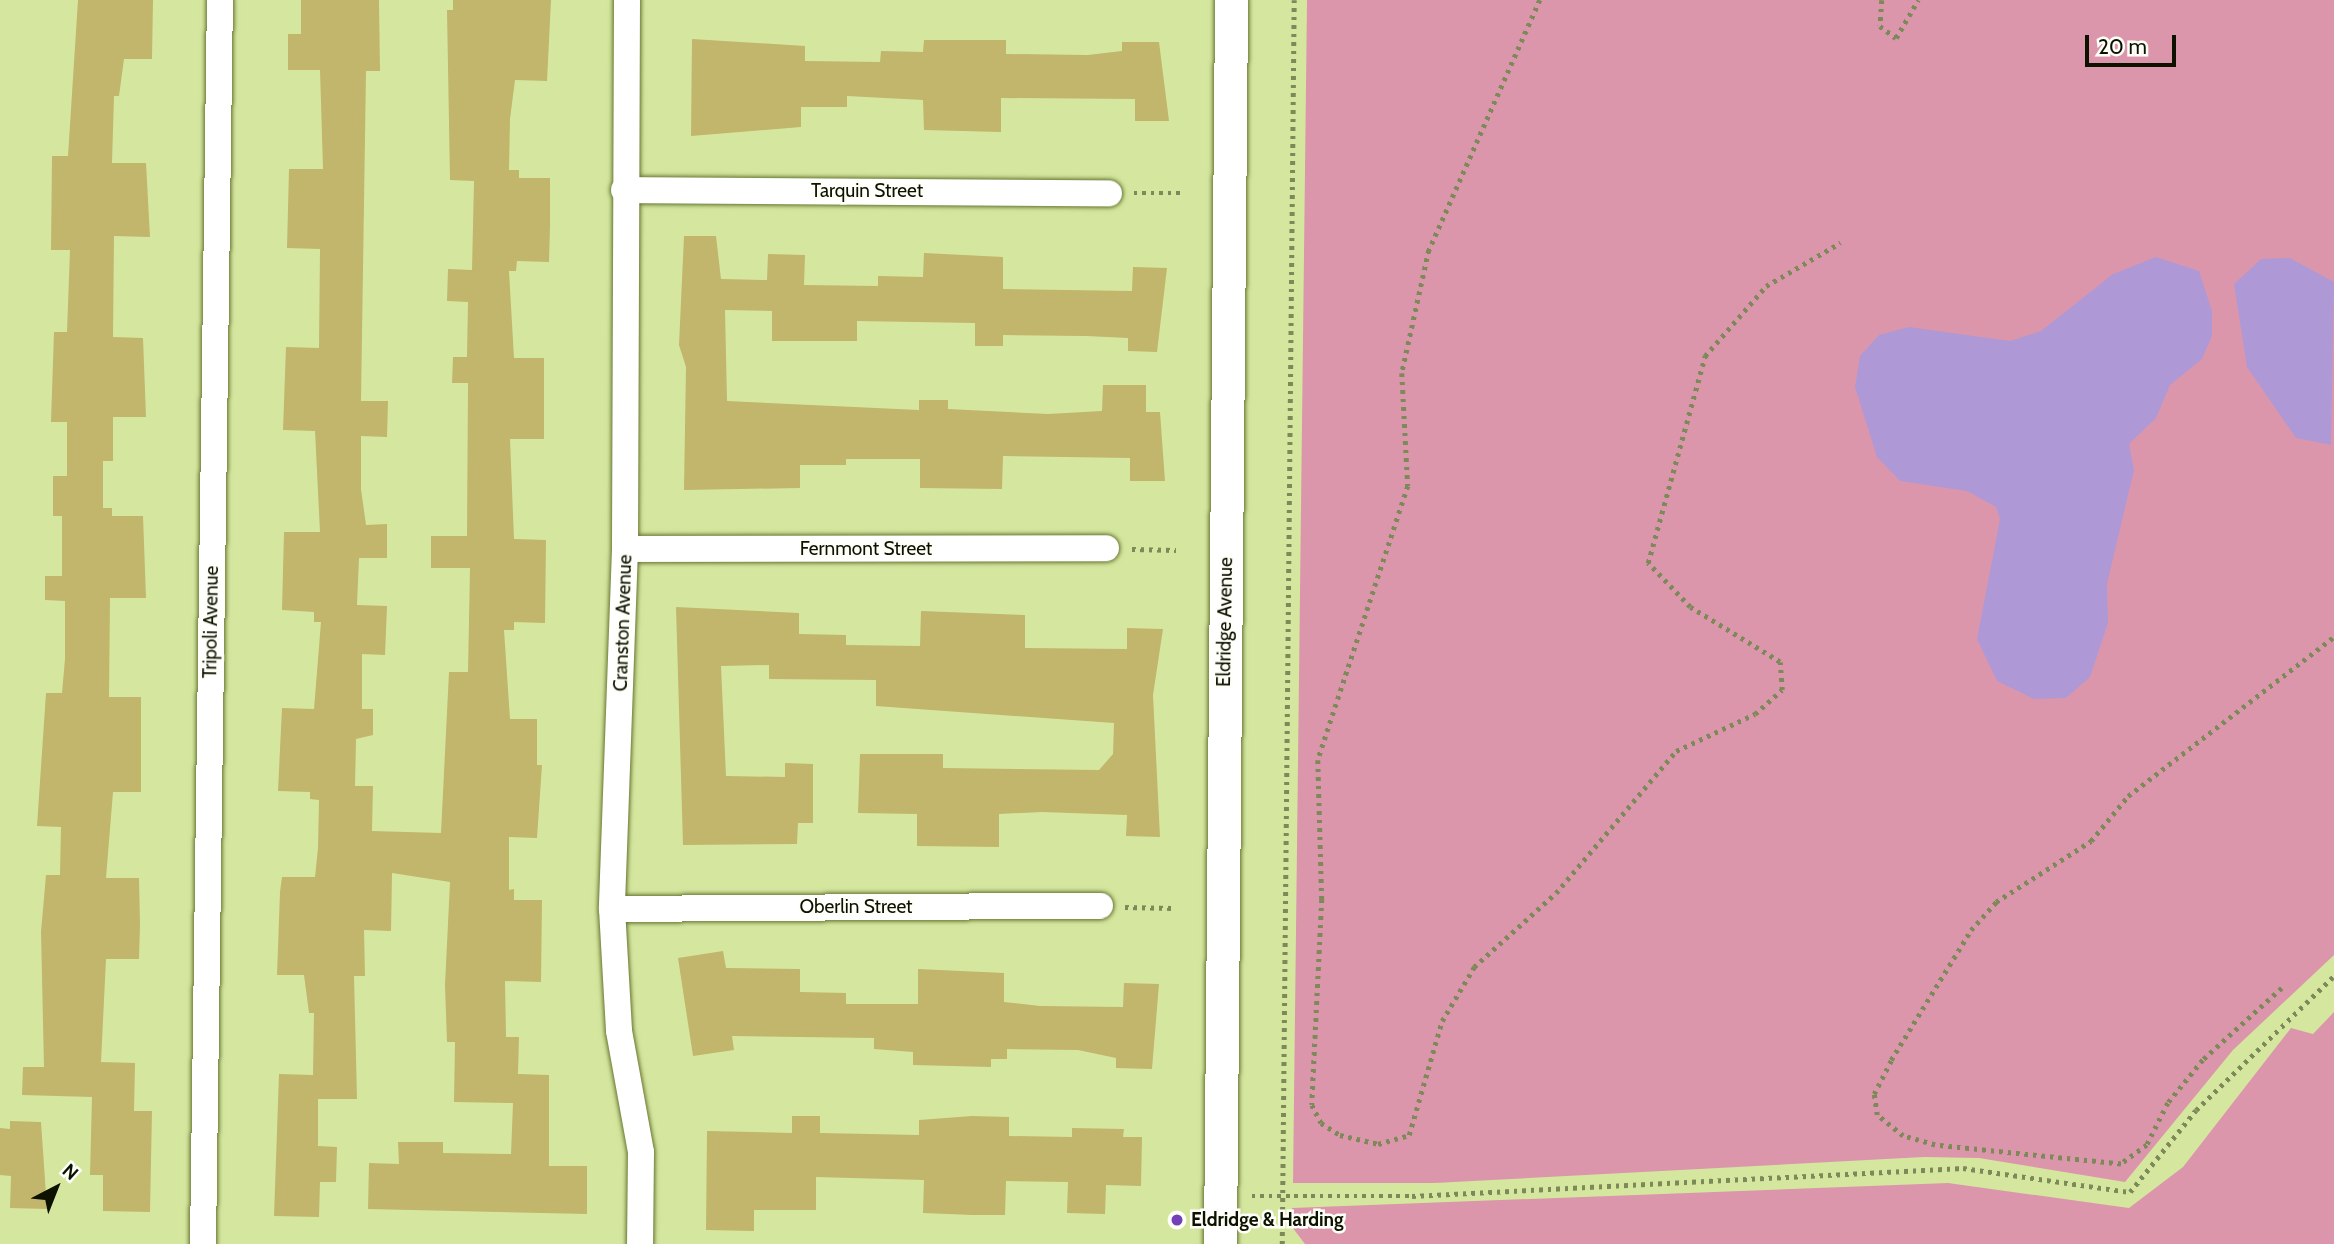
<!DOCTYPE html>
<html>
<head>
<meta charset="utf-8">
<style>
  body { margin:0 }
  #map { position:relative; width:2334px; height:1244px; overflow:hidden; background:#d5e79f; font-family:Cabin,sans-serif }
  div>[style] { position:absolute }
  .green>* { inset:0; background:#dc96ab }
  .water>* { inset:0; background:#ae99d6 }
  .building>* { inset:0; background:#c2b56c }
  .path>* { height:4.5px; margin-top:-2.25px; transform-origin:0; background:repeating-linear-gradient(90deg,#7d8959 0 3.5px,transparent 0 8.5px) }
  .roads { filter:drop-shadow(0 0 2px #687732) drop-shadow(0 0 2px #687732) }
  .minor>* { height:26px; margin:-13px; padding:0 13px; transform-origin:13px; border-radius:13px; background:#fff }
  .tertiary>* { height:33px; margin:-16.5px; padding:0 16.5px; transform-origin:16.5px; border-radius:16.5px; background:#fff }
  .dots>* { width:19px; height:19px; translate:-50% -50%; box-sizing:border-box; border:4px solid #fdfff8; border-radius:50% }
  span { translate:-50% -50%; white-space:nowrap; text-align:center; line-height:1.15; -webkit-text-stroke:5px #fdfff8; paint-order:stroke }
  .street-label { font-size:19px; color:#0d1200 }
  .poi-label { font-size:19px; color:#0d1200; font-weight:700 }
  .left { translate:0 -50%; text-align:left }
  .north { position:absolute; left:21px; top:1153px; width:70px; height:70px; -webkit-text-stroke:5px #fdfff8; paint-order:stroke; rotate:42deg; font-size:19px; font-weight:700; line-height:28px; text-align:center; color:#0d1200 }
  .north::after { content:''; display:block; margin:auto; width:24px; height:32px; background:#0d1200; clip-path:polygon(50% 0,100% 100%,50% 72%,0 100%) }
  .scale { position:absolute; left:2085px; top:35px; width:91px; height:32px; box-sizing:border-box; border:4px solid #0d1200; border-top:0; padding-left:9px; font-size:21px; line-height:24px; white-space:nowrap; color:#0d1200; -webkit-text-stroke:5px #fdfff8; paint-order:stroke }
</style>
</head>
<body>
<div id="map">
  <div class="green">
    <div style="clip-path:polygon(1307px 0,2334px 0,2334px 955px,2233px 1050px,2125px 1182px,1979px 1158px,1924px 1157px,1435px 1183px,1293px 1183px)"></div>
    <div style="clip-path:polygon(2334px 1012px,2334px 1244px,1305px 1244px,1292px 1227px,1292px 1208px,1948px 1183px,2129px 1208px,2183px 1167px,2291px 1028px,2313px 1034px)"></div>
  </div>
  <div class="water">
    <div style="clip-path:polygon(2156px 257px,2199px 271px,2212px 311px,2212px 336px,2202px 359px,2170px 385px,2156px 418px,2129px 444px,2134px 470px,2107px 584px,2108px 623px,2090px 677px,2066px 698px,2034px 699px,1997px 681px,1977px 639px,2000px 519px,1996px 507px,1967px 491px,1900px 481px,1877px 457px,1855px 387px,1860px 356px,1879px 335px,1909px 327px,2010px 341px,2041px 331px,2113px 274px)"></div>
    <div style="clip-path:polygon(2290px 258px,2334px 282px,2331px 445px,2296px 438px,2247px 367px,2234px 284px,2261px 259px)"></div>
  </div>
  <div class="building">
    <div style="clip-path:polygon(78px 0,153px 0,152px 59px,124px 59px,119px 96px,114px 96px,112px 163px,146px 163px,150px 237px,114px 236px,113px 337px,143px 338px,146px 417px,113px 417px,113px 461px,103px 461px,103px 508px,112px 508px,112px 516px,143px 516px,146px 598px,110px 598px,109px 697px,141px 697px,141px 792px,113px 792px,106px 878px,139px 878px,140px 925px,139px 959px,106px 959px,101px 1062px,135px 1063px,134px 1111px,152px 1111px,150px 1212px,103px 1211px,103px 1175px,90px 1175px,92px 1097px,22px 1095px,23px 1067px,44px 1067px,41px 932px,46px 875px,60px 875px,61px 827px,37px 826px,46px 693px,62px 693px,65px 659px,65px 601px,45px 600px,45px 576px,62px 576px,62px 516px,53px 516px,53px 476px,67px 476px,67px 422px,51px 422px,54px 332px,67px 332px,70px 250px,51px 250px,52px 156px,68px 156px)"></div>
    <div style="clip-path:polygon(301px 0,379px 0,380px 71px,366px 71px,361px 401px,388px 401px,387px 437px,361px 436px,361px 489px,366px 525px,387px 524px,387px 558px,359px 558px,357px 605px,387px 606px,385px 655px,362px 654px,362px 709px,373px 709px,373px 735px,356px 739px,355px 786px,373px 786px,372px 831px,441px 833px,449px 672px,468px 672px,470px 568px,431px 568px,431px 536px,467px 536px,468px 383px,452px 383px,453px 357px,467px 357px,468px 302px,447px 301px,448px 269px,472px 270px,474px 181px,450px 180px,447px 10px,453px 10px,453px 0,551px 0,547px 81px,515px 80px,510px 119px,509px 170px,519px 170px,519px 178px,550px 178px,550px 227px,549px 262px,517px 261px,516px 271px,509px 271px,514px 358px,544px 358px,544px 439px,510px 439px,514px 539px,546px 540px,545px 623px,514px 622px,514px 630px,504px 630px,510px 719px,537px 719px,537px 765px,542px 765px,537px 838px,509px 837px,509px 890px,514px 889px,514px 900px,542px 900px,541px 982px,505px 981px,506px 1037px,519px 1037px,518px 1074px,549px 1075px,549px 1166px,587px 1166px,587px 1214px,368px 1209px,369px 1163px,399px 1164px,398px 1142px,443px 1142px,443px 1153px,511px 1154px,513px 1103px,454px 1102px,455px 1042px,447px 1042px,445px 985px,450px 882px,392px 873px,391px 931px,364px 930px,365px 976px,354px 976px,357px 1099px,318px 1099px,318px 1146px,337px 1147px,336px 1182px,320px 1182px,319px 1217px,274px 1216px,279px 1074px,313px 1075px,314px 1013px,309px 1013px,304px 975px,277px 975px,280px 892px,282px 877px,315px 877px,318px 848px,319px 800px,310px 799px,310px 792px,278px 791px,282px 708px,314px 709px,321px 622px,314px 622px,314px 612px,282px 610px,284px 532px,320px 532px,315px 431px,283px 430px,286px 347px,319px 348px,320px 249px,287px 248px,289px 169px,323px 169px,320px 70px,288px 70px,288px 34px,301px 34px)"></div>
    <div style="clip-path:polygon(692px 39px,805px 46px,805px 61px,880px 62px,881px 51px,923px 52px,924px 40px,1006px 40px,1006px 54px,1088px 55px,1122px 51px,1122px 42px,1159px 42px,1169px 121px,1135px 121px,1135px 99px,1001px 98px,1001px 132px,924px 130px,923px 100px,847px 96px,847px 107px,801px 107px,801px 127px,691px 136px)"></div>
    <div style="clip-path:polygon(684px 236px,716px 236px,721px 279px,767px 280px,768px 254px,805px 255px,804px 285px,878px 286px,878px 276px,923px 277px,924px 253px,1003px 257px,1003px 289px,1132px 291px,1133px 267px,1167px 268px,1157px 352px,1128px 351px,1128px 338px,1086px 336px,1003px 335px,1003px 346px,975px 346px,975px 323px,857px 321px,857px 341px,772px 341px,772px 311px,725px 310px,727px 401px,919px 410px,919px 400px,948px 400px,948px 409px,1048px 414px,1102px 411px,1103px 385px,1146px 385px,1146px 412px,1160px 412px,1165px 481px,1130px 481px,1130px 458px,1003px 456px,1002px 489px,920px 488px,920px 459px,846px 459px,846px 465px,800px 465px,800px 488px,684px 490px,686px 367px,679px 345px)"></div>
    <div style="clip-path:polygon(676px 607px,799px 613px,799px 634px,846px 635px,846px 645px,920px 646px,921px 611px,1025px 615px,1025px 648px,1127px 649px,1127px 628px,1163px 629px,1153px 695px,1160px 837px,1126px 836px,1127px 815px,1042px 812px,999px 814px,999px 847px,917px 846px,917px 814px,858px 813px,860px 754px,943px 754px,943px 768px,1099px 770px,1113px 754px,1114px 723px,876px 706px,876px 680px,769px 679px,769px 665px,721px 666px,726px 776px,785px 777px,785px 763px,813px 764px,813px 823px,798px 823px,797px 844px,683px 845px)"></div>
    <div style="clip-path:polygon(723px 951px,726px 968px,800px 969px,800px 992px,846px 993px,846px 1004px,918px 1004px,918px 969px,1004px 973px,1004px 1002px,1040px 1006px,1123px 1007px,1124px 983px,1159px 984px,1152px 1069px,1116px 1068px,1116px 1058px,1078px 1050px,1007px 1049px,1007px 1059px,991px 1059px,991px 1067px,913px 1065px,913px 1052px,874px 1049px,874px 1038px,732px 1036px,734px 1050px,693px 1056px,678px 958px)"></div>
    <div style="clip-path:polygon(792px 1116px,820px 1116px,820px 1133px,919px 1135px,919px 1120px,972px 1116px,1009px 1117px,1009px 1136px,1072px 1137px,1072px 1128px,1124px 1129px,1123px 1137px,1142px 1137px,1141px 1186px,1106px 1185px,1105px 1214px,1067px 1213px,1068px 1182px,1006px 1181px,1005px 1215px,972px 1215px,923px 1213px,924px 1180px,816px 1177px,816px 1210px,754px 1210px,754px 1231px,706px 1230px,707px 1131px,792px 1133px)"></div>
    <div style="clip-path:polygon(10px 1121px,41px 1122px,47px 1209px,10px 1208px,11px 1176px,0 1175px,0 1128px,10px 1129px)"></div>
  </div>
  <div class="path">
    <div style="left:1540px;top:0;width:274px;rotate:113.9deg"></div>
    <div style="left:1429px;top:250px;width:126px;rotate:102.4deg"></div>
    <div style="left:1402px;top:373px;width:113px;rotate:87deg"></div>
    <div style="left:1408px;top:486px;width:288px;rotate:108.2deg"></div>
    <div style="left:1318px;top:760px;width:139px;rotate:88.4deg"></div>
    <div style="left:1322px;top:899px;width:206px;rotate:92.8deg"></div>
    <div style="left:1312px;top:1105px;width:20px;rotate:63deg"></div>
    <div style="left:1321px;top:1123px;width:22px;rotate:32deg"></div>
    <div style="left:1340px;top:1135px;width:39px;rotate:13deg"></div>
    <div style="left:1378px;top:1144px;width:32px;rotate:-16deg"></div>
    <div style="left:1409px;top:1135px;width:119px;rotate:-73.9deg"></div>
    <div style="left:1442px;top:1021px;width:63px;rotate:-59.3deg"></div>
    <div style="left:1474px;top:967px;width:110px;rotate:-42.1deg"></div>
    <div style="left:1556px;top:893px;width:186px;rotate:-49.8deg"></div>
    <div style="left:1676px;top:751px;width:87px;rotate:-25.1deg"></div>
    <div style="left:1755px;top:714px;width:36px;rotate:-42deg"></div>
    <div style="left:1782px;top:690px;width:28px;rotate:-94deg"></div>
    <div style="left:1780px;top:662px;width:105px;rotate:-148.6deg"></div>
    <div style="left:1690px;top:607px;width:61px;rotate:-133.7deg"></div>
    <div style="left:1648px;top:563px;width:215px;rotate:-74.6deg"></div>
    <div style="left:1705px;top:356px;width:93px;rotate:-48.9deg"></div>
    <div style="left:1766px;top:286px;width:86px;rotate:-30.2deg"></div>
    <div style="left:1882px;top:0;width:26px;rotate:94deg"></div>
    <div style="left:1880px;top:26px;width:20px;rotate:37deg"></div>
    <div style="left:1896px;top:38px;width:44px;rotate:-59.9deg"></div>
    <div style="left:1134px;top:193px;width:46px"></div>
    <div style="left:1132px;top:549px;width:44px;rotate:1.3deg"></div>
    <div style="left:1125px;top:907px;width:47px;rotate:1.2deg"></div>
    <div style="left:2282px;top:988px;width:107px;rotate:137.7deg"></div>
    <div style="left:2203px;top:1060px;width:55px;rotate:129.1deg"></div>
    <div style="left:2168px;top:1103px;width:47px;rotate:116.6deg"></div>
    <div style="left:2147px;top:1145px;width:32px;rotate:144deg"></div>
    <div style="left:2121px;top:1164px;width:187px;rotate:-174.2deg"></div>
    <div style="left:1935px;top:1145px;width:33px;rotate:-164deg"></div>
    <div style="left:1903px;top:1136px;width:33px;rotate:-141deg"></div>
    <div style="left:1877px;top:1115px;width:21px;rotate:-98deg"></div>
    <div style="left:1874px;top:1094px;width:38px;rotate:-63deg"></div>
    <div style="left:1891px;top:1060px;width:153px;rotate:-58.4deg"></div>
    <div style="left:1971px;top:930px;width:38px;rotate:-48deg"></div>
    <div style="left:1996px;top:902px;width:113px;rotate:-32.7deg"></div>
    <div style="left:2091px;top:841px;width:58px;rotate:-50.6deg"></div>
    <div style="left:2128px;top:796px;width:260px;rotate:-37.7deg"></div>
    <div style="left:1252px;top:1196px;width:160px"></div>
    <div style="left:1412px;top:1196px;width:552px;rotate:-2.91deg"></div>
    <div style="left:1963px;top:1168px;width:169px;rotate:8.2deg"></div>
    <div style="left:2130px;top:1192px;width:105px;rotate:-51.2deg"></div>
    <div style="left:2196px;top:1110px;width:192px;rotate:-44.2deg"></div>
    <div style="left:1282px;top:1244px;width:1244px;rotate:-89.45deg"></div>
  </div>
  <div class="roads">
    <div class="minor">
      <div style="left:627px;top:0;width:549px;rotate:90.21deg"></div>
      <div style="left:625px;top:549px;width:360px;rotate:92.1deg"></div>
      <div style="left:612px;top:909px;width:122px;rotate:86.7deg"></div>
      <div style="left:619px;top:1031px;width:123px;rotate:79.7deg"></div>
      <div style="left:641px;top:1152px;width:92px;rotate:90.6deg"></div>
      <div style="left:624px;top:190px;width:485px;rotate:0.4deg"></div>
      <div style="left:625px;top:549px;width:481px;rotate:-0.1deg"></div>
      <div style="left:612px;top:909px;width:488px;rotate:-0.4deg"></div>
      <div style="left:203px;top:1244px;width:1244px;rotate:-89.22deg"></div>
    </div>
    <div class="tertiary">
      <div style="left:1220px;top:1244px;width:1244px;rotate:-89.49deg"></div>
    </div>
  </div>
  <div class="dots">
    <div style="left:1177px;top:1220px;background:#7440b7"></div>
  </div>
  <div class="street-label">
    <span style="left:867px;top:191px">Tarquin Street</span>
    <span style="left:866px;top:549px">Fernmont Street</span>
    <span style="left:211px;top:622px;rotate:-89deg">Tripoli Avenue</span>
    <span style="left:1225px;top:622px;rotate:-89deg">Eldridge Avenue</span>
    <span style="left:623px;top:623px;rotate:-88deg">Cranston Avenue</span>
    <span style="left:856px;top:907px">Oberlin Street</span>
  </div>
  <div class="poi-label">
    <span class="left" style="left:1191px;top:1220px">Eldridge &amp; Harding</span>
  </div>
  <div class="north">N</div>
  <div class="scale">20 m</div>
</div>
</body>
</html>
